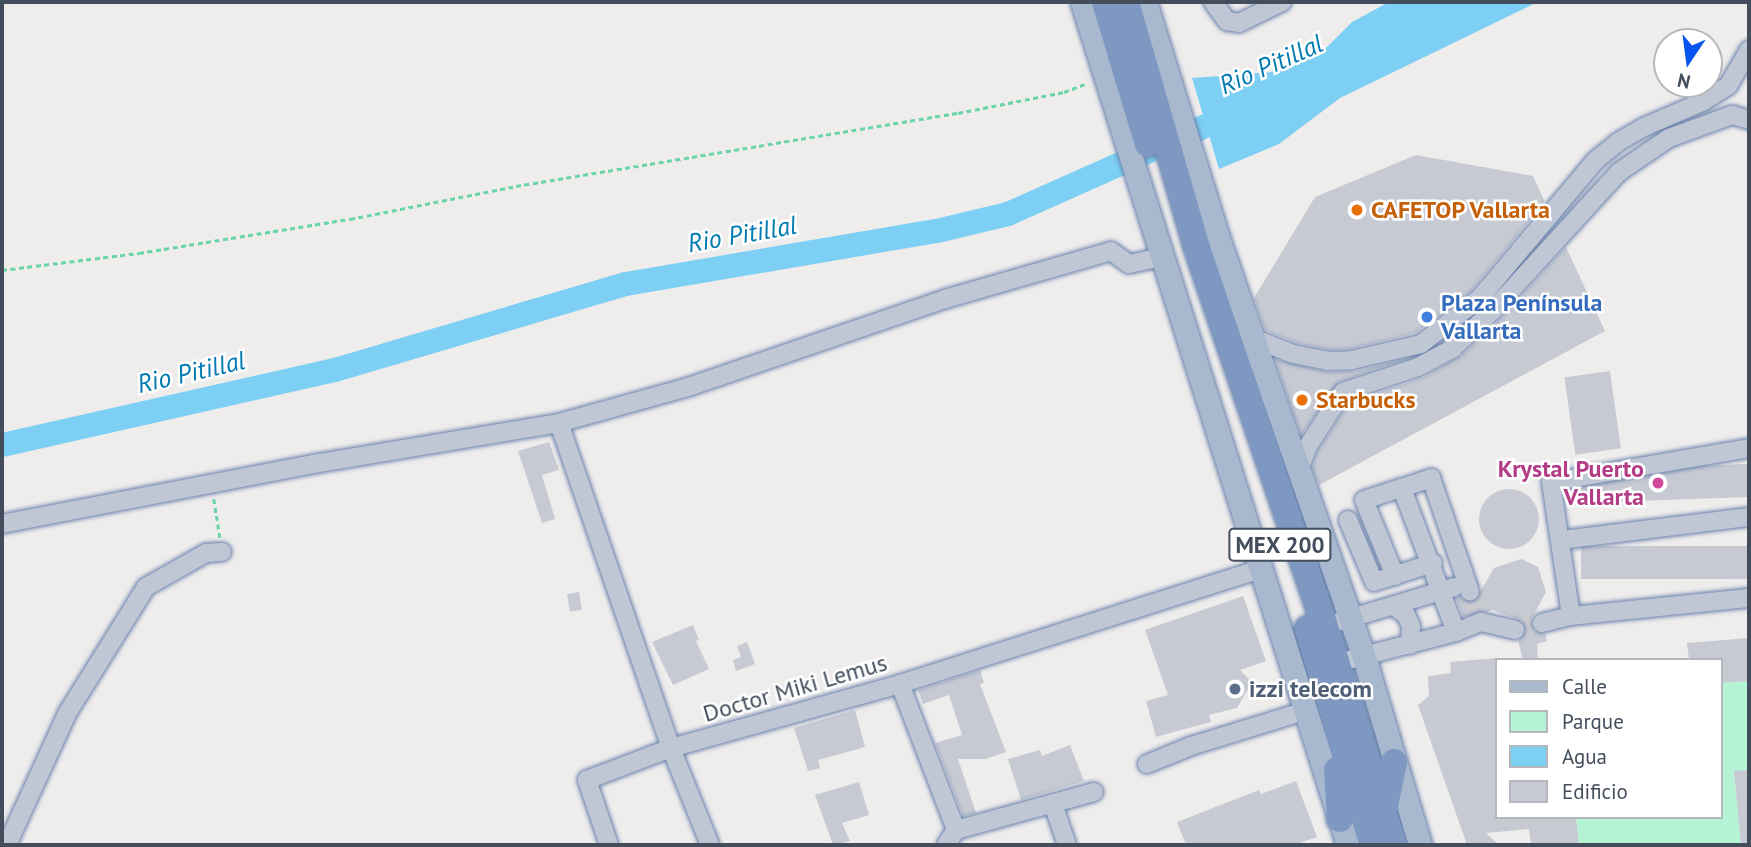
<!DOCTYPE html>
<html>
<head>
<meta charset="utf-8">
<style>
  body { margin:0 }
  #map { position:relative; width:1751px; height:847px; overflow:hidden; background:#efecec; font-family:"PT Sans",sans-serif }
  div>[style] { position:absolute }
  .green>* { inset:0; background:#b4f3d3 }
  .water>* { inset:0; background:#7dd0f4 }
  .river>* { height:24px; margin:-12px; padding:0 12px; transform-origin:12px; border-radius:12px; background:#7dd0f4 }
  .building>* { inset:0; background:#c7cad3; transform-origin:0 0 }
  .round { border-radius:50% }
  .minor-tunnel>* { height:18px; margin-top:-9px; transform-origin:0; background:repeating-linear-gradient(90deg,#cdcccf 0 18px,transparent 0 27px) }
  .path>* { height:2.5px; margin-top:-1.25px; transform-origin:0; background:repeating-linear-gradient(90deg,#6ad4aa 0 5px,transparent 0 8.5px) }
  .roads { filter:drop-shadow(0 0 2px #6a83ad) drop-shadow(0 0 2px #6a83ad) }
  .minor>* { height:18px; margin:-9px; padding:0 9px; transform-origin:9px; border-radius:9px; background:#bec7d3 }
  .major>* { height:23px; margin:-11.5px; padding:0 11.5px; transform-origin:11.5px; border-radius:11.5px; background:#a8b8cf }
  .highway>* { height:26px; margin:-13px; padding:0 13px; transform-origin:13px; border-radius:13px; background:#7e98c1 }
  .dots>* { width:19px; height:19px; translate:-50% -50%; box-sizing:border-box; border:4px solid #fff; border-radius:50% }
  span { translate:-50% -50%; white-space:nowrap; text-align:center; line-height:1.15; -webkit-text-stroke:5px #fff; paint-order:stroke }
  .shield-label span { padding:2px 5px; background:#fff; border:2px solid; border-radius:5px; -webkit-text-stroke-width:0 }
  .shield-label { font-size:23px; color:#434d5b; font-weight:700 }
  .food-label { font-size:24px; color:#c56008; font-weight:700 }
  .left { translate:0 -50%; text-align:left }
  .shop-label { font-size:24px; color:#366cbe; font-weight:700 }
  .hotel-label { font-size:24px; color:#b23c85; font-weight:700 }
  .right { translate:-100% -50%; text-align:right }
  .street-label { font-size:24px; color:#434d5b }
  .service-label { font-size:24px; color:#4e5e75; font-weight:700 }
  .water-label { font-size:26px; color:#007ab1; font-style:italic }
  .frame { position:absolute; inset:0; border:4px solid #434d5b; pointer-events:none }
  .legend { position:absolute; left:1495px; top:658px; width:228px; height:161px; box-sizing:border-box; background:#fff; border:2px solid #b4b8bd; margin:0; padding:9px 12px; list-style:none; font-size:21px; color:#434d5b }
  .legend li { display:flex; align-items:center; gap:14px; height:35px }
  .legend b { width:35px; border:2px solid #b4b8bd }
  .north { position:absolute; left:1653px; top:28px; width:70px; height:70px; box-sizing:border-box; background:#fff; border:2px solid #b4b8bd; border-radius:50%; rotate:193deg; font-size:19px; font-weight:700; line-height:28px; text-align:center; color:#434d5b }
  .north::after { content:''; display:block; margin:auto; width:24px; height:32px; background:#0755ee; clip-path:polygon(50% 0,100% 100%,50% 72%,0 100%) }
</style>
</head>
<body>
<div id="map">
  <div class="green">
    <div style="clip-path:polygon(1749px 681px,1749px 770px,1734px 772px,1741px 845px,1579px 845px,1576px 817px,1721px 817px,1721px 683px)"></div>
  </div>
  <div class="water">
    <div style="clip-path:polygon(1389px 2px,1538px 2px,1340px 98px,1279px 144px,1219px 169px,1192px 78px,1284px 71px,1327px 47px,1352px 22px)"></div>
  </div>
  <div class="river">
    <div style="left:2px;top:445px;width:341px;rotate:-12.7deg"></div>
    <div style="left:335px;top:370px;width:303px;rotate:-16.5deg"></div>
    <div style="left:626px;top:284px;width:315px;rotate:-9.7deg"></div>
    <div style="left:937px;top:231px;width:73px;rotate:-13.5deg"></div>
    <div style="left:1008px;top:214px;width:251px;rotate:-24deg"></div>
  </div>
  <div class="building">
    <div style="clip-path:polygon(1416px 155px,1533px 176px,1545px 202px,1472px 290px,1416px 333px,1350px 349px,1329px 350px,1296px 343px,1265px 330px,1254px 298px,1315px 197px)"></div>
    <div style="clip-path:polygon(1566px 247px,1605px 331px,1319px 485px,1312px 467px,1318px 451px,1350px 402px,1422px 378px,1461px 356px,1501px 318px)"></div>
    <div style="clip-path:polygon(1275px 359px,1328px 372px,1355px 371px,1405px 359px,1339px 382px,1301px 435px)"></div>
    <div style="left:1610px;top:371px;width:78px;height:46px;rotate:82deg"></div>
    <div style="clip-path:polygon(549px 442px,559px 470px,542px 475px,555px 519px,542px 523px,518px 451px)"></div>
    <div style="left:1748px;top:464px;width:33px;height:179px;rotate:88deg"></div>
    <div class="round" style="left:1479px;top:489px;width:60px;height:60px"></div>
    <div style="left:1749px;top:546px;width:33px;height:168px;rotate:90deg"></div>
    <div style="clip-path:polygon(1521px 559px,1538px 567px,1546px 592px,1531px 620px,1533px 630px,1545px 634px,1547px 641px,1537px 644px,1538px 660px,1523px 660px,1518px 641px,1526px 632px,1522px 621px,1493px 610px,1463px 617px,1456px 598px,1460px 597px,1467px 603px,1474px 602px,1494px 568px)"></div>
    <div style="left:579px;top:592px;width:18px;height:12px;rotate:81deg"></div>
    <div style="clip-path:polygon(1243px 596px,1266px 661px,1240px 670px,1252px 682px,1237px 708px,1209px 715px,1211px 722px,1156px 737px,1146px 701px,1168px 695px,1145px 630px)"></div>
    <div style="clip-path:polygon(693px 625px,699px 640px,696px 641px,709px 669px,673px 685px,652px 642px)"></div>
    <div style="clip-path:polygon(1749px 638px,1749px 681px,1721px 683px,1721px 660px,1689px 660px,1687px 643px)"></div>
    <div style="clip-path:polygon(747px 642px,755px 664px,736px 671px,733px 660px,741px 657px,737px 646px)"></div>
    <div style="clip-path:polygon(1497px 658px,1497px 817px,1576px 817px,1579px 845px,1531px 845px,1529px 829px,1486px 833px,1499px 845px,1467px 845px,1418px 705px,1429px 696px,1428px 676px,1451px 673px,1450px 662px)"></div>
    <div style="clip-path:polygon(980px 670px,984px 683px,980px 684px,1006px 752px,986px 759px,958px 759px,976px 813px,963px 816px,935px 743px,962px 735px,949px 695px,923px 704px,918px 690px)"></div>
    <div style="clip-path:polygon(855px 710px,865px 747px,818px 760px,820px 768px,808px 771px,794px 728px)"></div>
    <div style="clip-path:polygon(1070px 745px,1084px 781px,1021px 800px,1008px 759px,1040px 750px,1042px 756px)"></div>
    <div style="clip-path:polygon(1749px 770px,1749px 845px,1741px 845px,1734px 771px)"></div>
    <div style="clip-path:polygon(1296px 781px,1317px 837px,1294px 845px,1186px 845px,1177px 822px,1259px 790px,1261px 794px)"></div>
    <div style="clip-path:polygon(859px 782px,869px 815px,842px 823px,850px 841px,833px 845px,815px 795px)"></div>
  </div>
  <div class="minor-tunnel">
    <div style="left:1470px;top:592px;width:24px;rotate:68deg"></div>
    <div style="left:1515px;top:630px;width:28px;rotate:-15deg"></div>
  </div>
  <div class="path">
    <div style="left:2px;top:270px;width:138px;rotate:-7.1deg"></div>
    <div style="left:139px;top:253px;width:214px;rotate:-9.2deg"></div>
    <div style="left:350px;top:219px;width:169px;rotate:-11.2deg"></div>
    <div style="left:516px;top:186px;width:448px;rotate:-9.4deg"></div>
    <div style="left:958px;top:113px;width:108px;rotate:-11.2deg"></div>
    <div style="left:1064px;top:92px;width:22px;rotate:-21deg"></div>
    <div style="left:214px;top:499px;width:39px;rotate:81deg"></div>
  </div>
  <div class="roads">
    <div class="minor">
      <div style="left:1213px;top:2px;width:24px;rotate:54deg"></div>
      <div style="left:1227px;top:21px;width:12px;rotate:9deg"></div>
      <div style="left:1239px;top:23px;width:48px;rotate:-26deg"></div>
      <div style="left:1251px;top:337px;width:45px;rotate:22deg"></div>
      <div style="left:1293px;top:354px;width:36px;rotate:11deg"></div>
      <div style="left:1328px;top:361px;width:24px;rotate:-2deg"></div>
      <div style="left:1352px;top:360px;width:71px;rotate:-13.1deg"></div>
      <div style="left:1421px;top:344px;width:75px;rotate:-37.9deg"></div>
      <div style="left:1480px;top:298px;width:180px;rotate:-50deg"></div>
      <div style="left:1596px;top:160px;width:28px;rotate:-39deg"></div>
      <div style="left:1618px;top:142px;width:30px;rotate:-30deg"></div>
      <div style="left:1644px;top:127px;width:63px;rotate:-23.3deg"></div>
      <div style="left:1702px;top:102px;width:31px;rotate:-32deg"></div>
      <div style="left:1728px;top:86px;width:42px;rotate:-59.7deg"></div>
      <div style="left:559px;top:423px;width:344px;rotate:71deg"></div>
      <div style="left:671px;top:748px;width:238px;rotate:-15.6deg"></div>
      <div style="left:900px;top:684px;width:378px;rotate:-17.7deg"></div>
      <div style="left:1300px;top:467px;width:22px;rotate:-69deg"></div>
      <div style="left:1308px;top:446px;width:64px;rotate:-57.1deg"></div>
      <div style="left:1343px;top:392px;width:79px;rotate:-18.4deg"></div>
      <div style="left:1418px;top:367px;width:40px;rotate:-28deg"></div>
      <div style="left:1453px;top:348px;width:55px;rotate:-43.5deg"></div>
      <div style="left:1493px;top:310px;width:187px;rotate:-47.6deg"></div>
      <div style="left:1619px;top:172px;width:60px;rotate:-34.2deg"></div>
      <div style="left:1669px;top:138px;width:67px;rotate:-20.1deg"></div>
      <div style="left:1732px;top:115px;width:18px;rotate:16deg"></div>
      <div style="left:1348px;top:520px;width:67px;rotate:67.2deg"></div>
      <div style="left:1374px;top:582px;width:62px;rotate:-17.9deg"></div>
      <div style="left:2px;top:524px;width:318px;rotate:-10.9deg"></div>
      <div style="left:314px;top:464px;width:248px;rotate:-9.5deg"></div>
      <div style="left:559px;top:423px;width:134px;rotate:-15.6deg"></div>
      <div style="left:688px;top:387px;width:272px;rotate:-18.9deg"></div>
      <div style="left:945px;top:299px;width:173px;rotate:-16.1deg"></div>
      <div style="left:1111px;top:251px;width:22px;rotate:36deg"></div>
      <div style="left:1129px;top:264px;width:33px;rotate:-12deg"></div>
      <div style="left:1561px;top:540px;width:189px;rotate:-7deg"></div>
      <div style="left:1395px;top:576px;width:82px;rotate:-112.2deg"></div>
      <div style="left:1364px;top:500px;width:40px;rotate:-18deg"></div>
      <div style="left:1394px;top:606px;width:15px;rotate:37deg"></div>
      <div style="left:1406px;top:615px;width:12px;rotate:66deg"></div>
      <div style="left:1411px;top:626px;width:19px;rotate:93deg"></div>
      <div style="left:1571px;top:616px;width:135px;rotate:-98.5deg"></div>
      <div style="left:1551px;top:482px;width:201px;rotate:-9.7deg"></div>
      <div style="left:1341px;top:621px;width:118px;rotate:-16.7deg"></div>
      <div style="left:1542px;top:623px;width:30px;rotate:-14deg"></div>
      <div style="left:1571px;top:616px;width:179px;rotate:-5.8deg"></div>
      <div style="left:1456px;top:632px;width:154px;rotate:-110.6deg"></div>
      <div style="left:1402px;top:488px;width:31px;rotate:-19deg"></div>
      <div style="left:1431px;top:478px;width:120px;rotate:71.1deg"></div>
      <div style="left:1352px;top:659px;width:107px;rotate:-14.6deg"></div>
      <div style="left:1456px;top:632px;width:27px;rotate:-22deg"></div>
      <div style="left:1481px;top:622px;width:35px;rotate:13deg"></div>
      <div style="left:900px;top:684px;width:156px;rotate:69deg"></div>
      <div style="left:956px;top:830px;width:18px;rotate:124deg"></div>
      <div style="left:1147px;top:764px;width:48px;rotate:-22.2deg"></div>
      <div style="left:1191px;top:746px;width:119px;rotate:-17.1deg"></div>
      <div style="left:1053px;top:804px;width:43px;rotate:71.1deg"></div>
      <div style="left:956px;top:830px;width:143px;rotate:-15.4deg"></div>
      <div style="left:7px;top:845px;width:146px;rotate:-65.4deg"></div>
      <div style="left:68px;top:712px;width:147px;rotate:-58deg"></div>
      <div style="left:146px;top:587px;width:69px;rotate:-29.5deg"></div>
      <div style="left:206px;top:553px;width:16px;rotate:-4deg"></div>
      <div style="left:609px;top:845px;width:69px;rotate:-108.7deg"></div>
      <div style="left:587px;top:780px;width:90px;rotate:-20.9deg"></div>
      <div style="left:671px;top:748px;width:105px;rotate:68.1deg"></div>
    </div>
    <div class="major">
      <div style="left:1082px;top:2px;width:884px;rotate:72.49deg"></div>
      <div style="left:1145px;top:2px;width:247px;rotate:72.8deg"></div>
      <div style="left:1218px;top:238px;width:454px;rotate:70.8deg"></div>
      <div style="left:1367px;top:667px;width:186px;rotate:73.4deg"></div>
    </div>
    <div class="highway">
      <div style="left:1105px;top:2px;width:148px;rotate:73.2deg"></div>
      <div style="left:1126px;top:2px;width:253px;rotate:73.9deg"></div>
      <div style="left:1196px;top:245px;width:393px;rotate:71.3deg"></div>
      <div style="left:1322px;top:617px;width:239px;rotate:72.5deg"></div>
      <div style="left:1308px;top:629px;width:226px;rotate:73.3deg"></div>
      <div style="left:1337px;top:770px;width:49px;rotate:86.5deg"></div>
      <div style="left:1384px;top:810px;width:49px;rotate:-78.2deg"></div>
    </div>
  </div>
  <div class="dots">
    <div style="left:1357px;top:210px;background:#e8710a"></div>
    <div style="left:1427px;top:317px;background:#3f7fe0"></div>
    <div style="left:1302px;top:400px;background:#e8710a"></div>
    <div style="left:1658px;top:483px;background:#d1479c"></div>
    <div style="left:1235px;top:689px;background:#5c6f8a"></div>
  </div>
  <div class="shield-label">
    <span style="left:1280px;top:545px">MEX 200</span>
  </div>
  <div class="food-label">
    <span class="left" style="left:1371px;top:210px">CAFETOP Vallarta</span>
    <span class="left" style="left:1316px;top:400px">Starbucks</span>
  </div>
  <div class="shop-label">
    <span class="left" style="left:1441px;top:317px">Plaza Península<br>Vallarta</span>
  </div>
  <div class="hotel-label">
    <span class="right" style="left:1644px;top:483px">Krystal Puerto<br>Vallarta</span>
  </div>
  <div class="street-label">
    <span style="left:795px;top:688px;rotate:-16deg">Doctor Miki Lemus</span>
  </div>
  <div class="service-label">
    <span class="left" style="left:1249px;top:689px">izzi telecom</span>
  </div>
  <div class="water-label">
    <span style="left:1271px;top:64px;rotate:-24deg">Rio Pitillal</span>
    <span style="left:742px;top:234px;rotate:-10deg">Rio Pitillal</span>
    <span style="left:191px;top:372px;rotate:-13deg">Rio Pitillal</span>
  </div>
  <div class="frame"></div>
  <ul class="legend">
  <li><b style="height:9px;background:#a8b8cf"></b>Calle</li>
  <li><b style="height:19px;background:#b4f3d3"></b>Parque</li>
  <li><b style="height:19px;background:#7dd0f4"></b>Agua</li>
  <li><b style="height:19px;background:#c7cad3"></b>Edificio</li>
  </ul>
  <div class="north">N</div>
</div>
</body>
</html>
